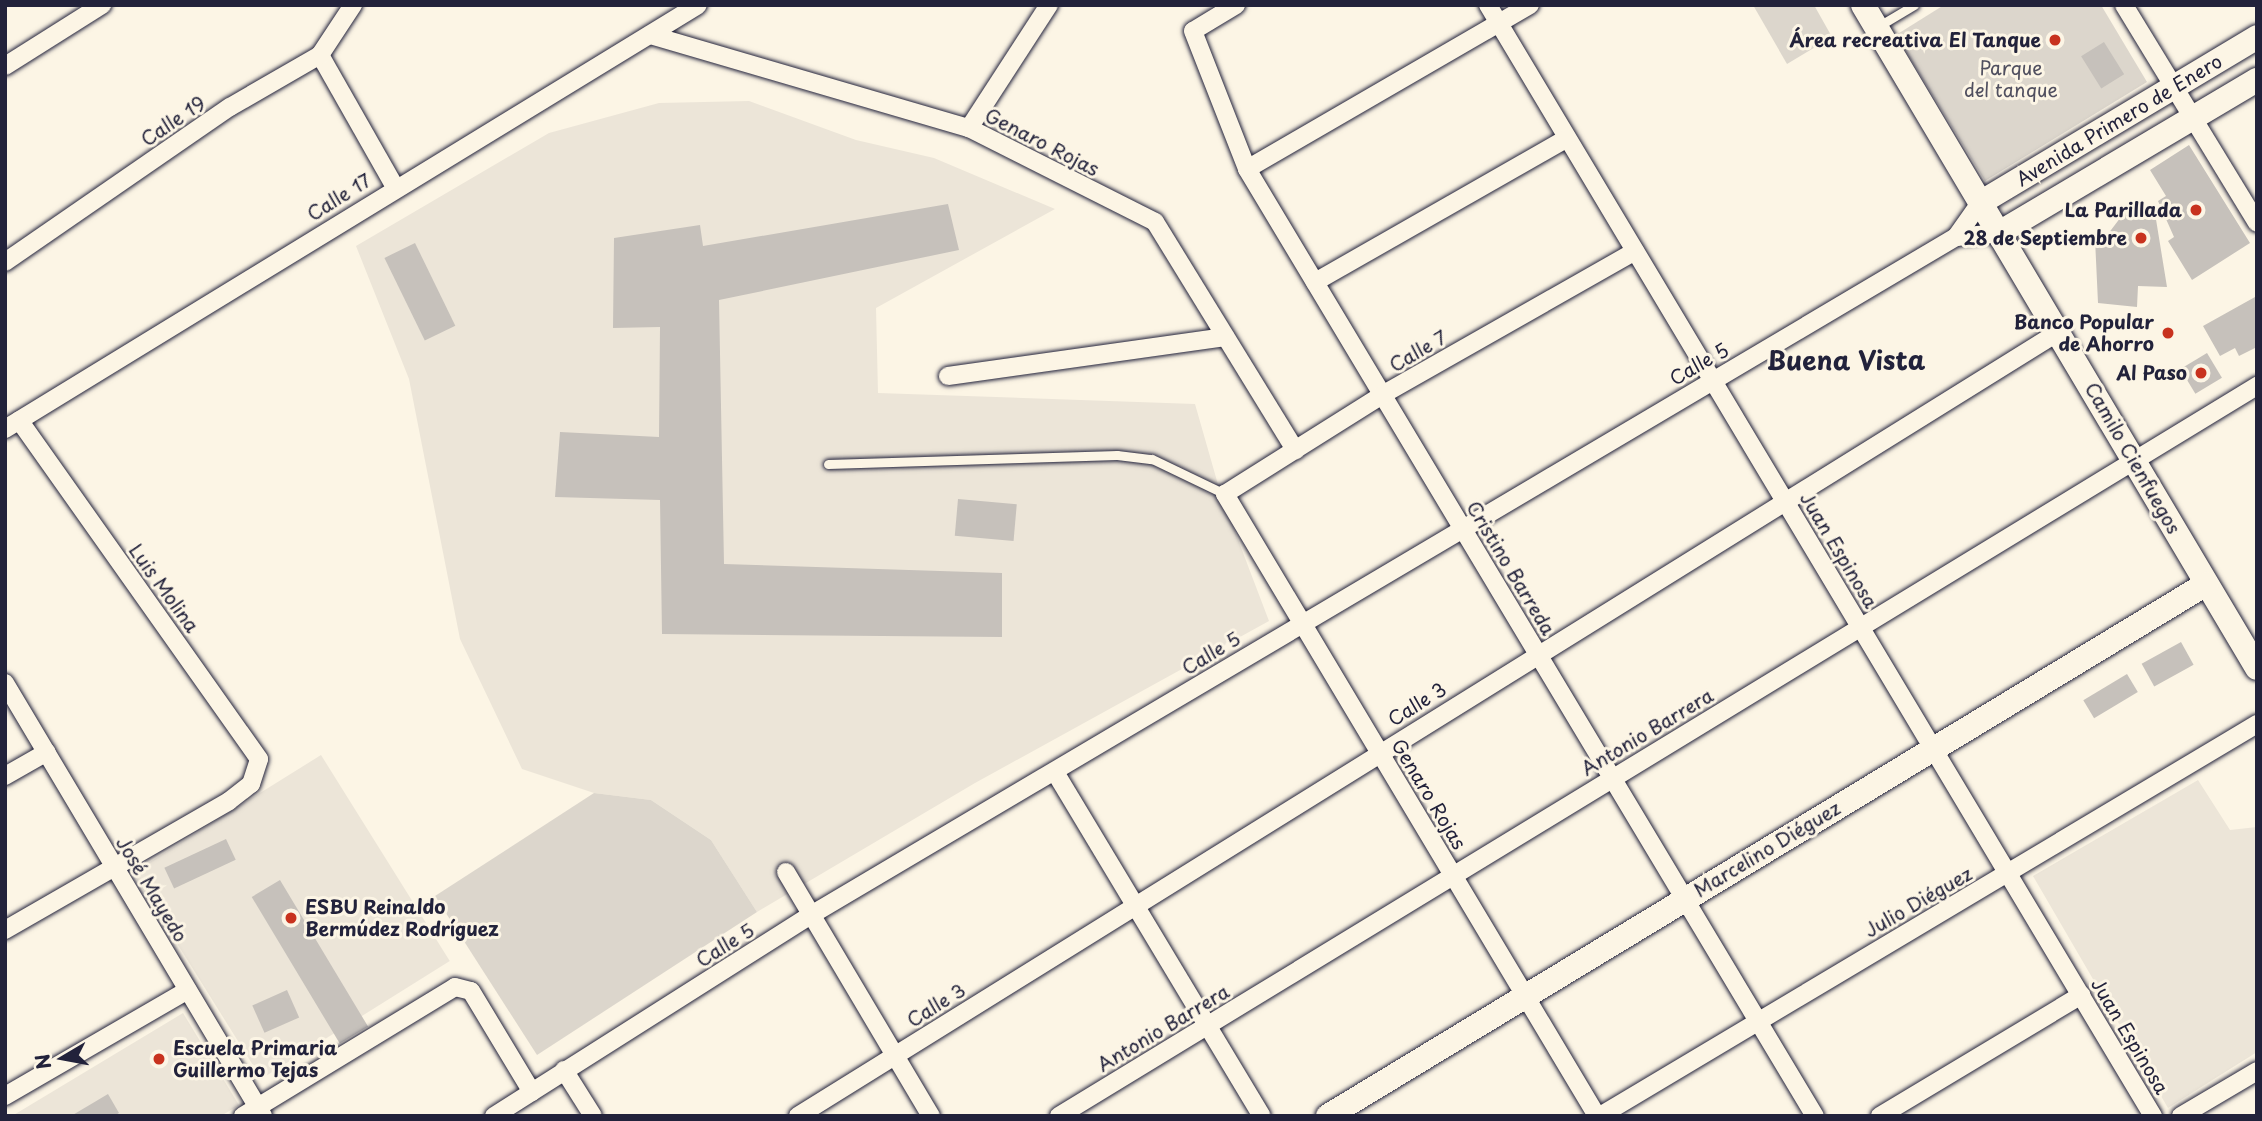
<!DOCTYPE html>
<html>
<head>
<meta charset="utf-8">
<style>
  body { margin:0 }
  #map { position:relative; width:2262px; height:1121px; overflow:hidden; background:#fcf5e5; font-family:"Playpen Sans",sans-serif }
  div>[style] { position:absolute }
  .built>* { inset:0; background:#ece5d8; transform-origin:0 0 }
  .green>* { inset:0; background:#dcd6cc }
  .building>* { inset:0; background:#c6c1bb; transform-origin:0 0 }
  .roads { filter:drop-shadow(0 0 2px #22223b) drop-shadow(0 0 2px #22223b) }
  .lane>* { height:9px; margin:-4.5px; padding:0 4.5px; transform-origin:4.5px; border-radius:4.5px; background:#fcf5e5 }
  .street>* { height:18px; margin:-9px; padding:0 9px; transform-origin:9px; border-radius:9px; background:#fcf5e5 }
  .secondary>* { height:24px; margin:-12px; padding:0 12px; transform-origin:12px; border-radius:12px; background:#fcf5e5 }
  .dots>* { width:19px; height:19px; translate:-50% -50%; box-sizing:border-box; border:4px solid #fcf5e5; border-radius:50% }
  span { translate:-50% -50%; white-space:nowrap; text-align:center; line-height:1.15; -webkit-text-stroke:6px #fcf5e5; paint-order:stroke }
  .poi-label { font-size:19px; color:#22223b; font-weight:700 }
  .right { translate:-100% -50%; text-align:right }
  .left { translate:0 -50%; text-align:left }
  .park-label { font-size:19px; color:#504f5f }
  .street-label { font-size:19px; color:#22223b }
  .district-label { font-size:26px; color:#22223b; font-weight:700 }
  .frame { position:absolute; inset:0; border:7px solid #22223b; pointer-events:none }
  .north { position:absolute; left:28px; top:1023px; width:70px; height:70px; -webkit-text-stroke:5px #fcf5e5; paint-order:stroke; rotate:260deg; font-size:19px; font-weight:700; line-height:28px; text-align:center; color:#22223b }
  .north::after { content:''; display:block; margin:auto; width:24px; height:32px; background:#22223b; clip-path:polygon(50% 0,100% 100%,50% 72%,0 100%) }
</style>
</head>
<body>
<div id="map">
  <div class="built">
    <div style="clip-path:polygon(749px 101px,856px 140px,934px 158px,1055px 209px,876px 308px,878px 393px,1195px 404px,1221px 495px,1269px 621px,975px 783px,757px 912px,711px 840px,651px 800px,594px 793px,522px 769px,460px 639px,409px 379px,356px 246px,549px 133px,659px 103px)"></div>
    <div style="left:321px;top:755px;width:243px;height:222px;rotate:58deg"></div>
    <div style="clip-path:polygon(2198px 780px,2230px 830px,2257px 827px,2257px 1052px,2168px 1108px,2033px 876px)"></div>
    <div style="clip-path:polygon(183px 1013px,239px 1105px,221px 1116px,12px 1116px)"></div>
  </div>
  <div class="green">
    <div style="clip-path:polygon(1753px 5px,1814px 5px,1832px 37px,1787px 64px)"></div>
    <div style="clip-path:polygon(1944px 5px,2101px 5px,2147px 82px,1985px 181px,1896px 35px)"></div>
    <div style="clip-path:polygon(594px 793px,651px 800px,711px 840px,757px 912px,537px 1055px,435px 896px)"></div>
  </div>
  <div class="building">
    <div style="left:2104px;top:42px;width:38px;height:27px;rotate:58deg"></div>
    <div style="clip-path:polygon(2189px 145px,2250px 243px,2192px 280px,2168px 241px,2174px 237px,2158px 201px,2166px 196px,2150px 170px)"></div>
    <div style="clip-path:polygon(948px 204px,959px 250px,719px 300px,724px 564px,1002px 573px,1002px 637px,662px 634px,660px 500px,555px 497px,560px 432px,659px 437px,660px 327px,613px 328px,614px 238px,700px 225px,703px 246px)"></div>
    <div style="clip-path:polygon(2130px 205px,2154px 207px,2167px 287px,2138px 286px,2137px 307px,2098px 303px,2095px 239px,2108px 234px)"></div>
    <div style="left:415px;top:243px;width:92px;height:34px;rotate:64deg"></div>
    <div style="clip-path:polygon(2255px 297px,2257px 347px,2239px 356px,2235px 348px,2220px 356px,2203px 326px)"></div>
    <div style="left:2207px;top:353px;width:29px;height:31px;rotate:59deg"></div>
    <div style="left:958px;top:499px;width:59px;height:37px;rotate:5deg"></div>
    <div style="left:2181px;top:642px;width:26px;height:45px;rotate:61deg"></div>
    <div style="left:2127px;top:674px;width:21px;height:51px;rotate:59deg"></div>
    <div style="left:226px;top:839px;width:23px;height:68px;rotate:65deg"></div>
    <div style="left:280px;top:880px;width:171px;height:33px;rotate:59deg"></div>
    <div style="left:287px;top:990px;width:30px;height:38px;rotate:66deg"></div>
    <div style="clip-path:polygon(108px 1094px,119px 1113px,114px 1116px,71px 1116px)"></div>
  </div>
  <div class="roads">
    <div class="lane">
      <div style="left:1877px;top:27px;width:43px;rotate:-30.7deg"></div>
      <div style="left:828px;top:464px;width:289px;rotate:-1.8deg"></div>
      <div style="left:1117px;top:455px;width:35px;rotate:7deg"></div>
      <div style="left:1152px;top:459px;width:81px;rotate:25.6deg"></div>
    </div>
    <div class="street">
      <div style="left:1236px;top:5px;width:50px;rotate:148.8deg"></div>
      <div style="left:1193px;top:31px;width:148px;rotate:68.6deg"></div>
      <div style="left:1247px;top:169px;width:1104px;rotate:59.05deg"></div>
      <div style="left:1488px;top:5px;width:1295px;rotate:59.1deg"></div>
      <div style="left:2124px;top:5px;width:255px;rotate:58.6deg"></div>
      <div style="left:650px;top:35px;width:332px;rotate:16.3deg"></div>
      <div style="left:969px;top:128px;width:208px;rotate:26.8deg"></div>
      <div style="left:1155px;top:222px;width:268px;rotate:58.4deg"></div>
      <div style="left:320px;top:55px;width:152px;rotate:60.4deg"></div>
      <div style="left:5px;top:66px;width:115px;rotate:-32.2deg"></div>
      <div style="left:969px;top:128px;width:147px;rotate:-57deg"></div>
      <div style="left:1247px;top:169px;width:327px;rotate:-30.1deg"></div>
      <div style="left:1956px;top:237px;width:43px;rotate:-5.3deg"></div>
      <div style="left:5px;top:262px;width:273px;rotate:-34.6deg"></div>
      <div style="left:230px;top:107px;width:104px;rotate:-30deg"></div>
      <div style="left:320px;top:55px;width:60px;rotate:-56.6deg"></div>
      <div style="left:1315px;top:282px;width:290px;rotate:-29.7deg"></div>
      <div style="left:948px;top:376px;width:280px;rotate:-8deg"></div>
      <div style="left:5px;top:429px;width:812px;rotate:-31.46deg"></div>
      <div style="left:5px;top:683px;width:504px;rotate:59.21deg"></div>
      <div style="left:1055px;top:772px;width:401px;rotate:59deg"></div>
      <div style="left:5px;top:776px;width:48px;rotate:-29.7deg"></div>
      <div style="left:786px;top:872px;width:284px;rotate:59.3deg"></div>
      <div style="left:5px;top:930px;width:258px;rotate:-29.9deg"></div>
      <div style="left:229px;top:801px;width:28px;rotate:-38deg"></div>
      <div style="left:251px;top:784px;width:26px;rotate:-72deg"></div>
      <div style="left:259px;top:759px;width:415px;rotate:-125.3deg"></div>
      <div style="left:564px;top:1070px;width:54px;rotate:57.8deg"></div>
      <div style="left:5px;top:1096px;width:211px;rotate:-30.1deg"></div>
      <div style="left:243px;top:1116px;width:248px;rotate:-31.3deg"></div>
      <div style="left:455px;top:987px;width:16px;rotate:14deg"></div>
      <div style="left:471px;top:991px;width:118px;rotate:58.9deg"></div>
      <div style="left:494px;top:1116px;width:375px;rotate:-32.4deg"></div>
      <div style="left:811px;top:915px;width:1331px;rotate:-30.63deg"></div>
      <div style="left:1956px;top:237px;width:42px;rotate:-54.8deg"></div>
      <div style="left:798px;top:1116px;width:1486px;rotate:-31.88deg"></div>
      <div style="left:1059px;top:1116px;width:1403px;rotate:-31.36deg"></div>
      <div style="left:1597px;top:1116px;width:725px;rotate:-120.88deg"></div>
      <div style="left:1225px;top:494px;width:186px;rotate:-32.2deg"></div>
      <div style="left:1382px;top:395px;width:291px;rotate:-29.6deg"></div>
      <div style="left:1600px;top:1116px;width:765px;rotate:-30.82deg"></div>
      <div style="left:1880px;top:1116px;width:235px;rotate:-31deg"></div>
      <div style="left:2181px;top:1116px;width:88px;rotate:-30.6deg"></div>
    </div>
    <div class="secondary">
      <div style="left:1863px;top:5px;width:771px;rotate:59.28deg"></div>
      <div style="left:1980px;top:203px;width:323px;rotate:-30.9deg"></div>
      <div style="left:1999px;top:233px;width:300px;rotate:-30.7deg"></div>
      <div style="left:1328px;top:1116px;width:1027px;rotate:-31.21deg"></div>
    </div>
  </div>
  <div class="dots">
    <div style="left:2055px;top:40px;background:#c8321e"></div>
    <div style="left:2196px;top:210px;background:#c8321e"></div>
    <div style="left:2141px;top:238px;background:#c8321e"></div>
    <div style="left:2168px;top:333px;background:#c8321e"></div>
    <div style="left:2201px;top:373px;background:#c8321e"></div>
    <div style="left:291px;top:918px;background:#c8321e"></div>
    <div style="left:159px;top:1059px;background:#c8321e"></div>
  </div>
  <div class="poi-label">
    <span class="right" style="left:2041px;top:40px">Área recreativa El Tanque</span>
    <span class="right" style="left:2182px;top:210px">La Parillada</span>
    <span class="right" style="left:2127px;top:238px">28 de Septiembre</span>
    <span class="right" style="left:2154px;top:333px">Banco Popular<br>de Ahorro</span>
    <span class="right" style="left:2187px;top:373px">Al Paso</span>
    <span class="left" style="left:305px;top:918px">ESBU Reinaldo<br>Bermúdez Rodríguez</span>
    <span class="left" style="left:173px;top:1059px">Escuela Primaria<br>Guillermo Tejas</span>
  </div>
  <div class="park-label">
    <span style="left:2011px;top:79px">Parque<br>del tanque</span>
  </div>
  <div class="street-label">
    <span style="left:2119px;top:120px;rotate:-31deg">Avenida Primero de Enero</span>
    <span style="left:173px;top:121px;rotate:-34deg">Calle 19</span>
    <span style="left:1042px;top:142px;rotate:27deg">Genaro Rojas</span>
    <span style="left:339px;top:197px;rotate:-32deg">Calle 17</span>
    <span style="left:1418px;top:351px;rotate:-30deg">Calle 7</span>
    <span style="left:1699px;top:364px;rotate:-30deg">Calle 5</span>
    <span style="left:2133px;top:458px;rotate:60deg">Camilo Cienfuegos</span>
    <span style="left:1839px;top:550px;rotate:59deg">Juan Espinosa</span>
    <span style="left:1511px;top:568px;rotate:59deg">Cristino Barreda</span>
    <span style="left:164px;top:588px;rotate:54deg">Luis Molina</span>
    <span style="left:1211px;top:653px;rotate:-31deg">Calle 5</span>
    <span style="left:1417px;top:704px;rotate:-32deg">Calle 3</span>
    <span style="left:1647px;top:732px;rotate:-31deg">Antonio Barrera</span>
    <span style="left:1429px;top:794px;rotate:59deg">Genaro Rojas</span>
    <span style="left:1767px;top:849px;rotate:-31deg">Marcelino Diéguez</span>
    <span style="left:152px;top:889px;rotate:59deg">José Mayedo</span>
    <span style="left:1918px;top:902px;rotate:-30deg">Julio Diéguez</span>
    <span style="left:725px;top:945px;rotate:-32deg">Calle 5</span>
    <span style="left:936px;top:1005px;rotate:-32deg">Calle 3</span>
    <span style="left:1163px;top:1028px;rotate:-31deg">Antonio Barrera</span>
    <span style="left:2130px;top:1036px;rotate:59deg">Juan Espinosa</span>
  </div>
  <div class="district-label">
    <span style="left:1846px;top:360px">Buena Vista</span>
  </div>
  <div class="frame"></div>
  <div class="north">N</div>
</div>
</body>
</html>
